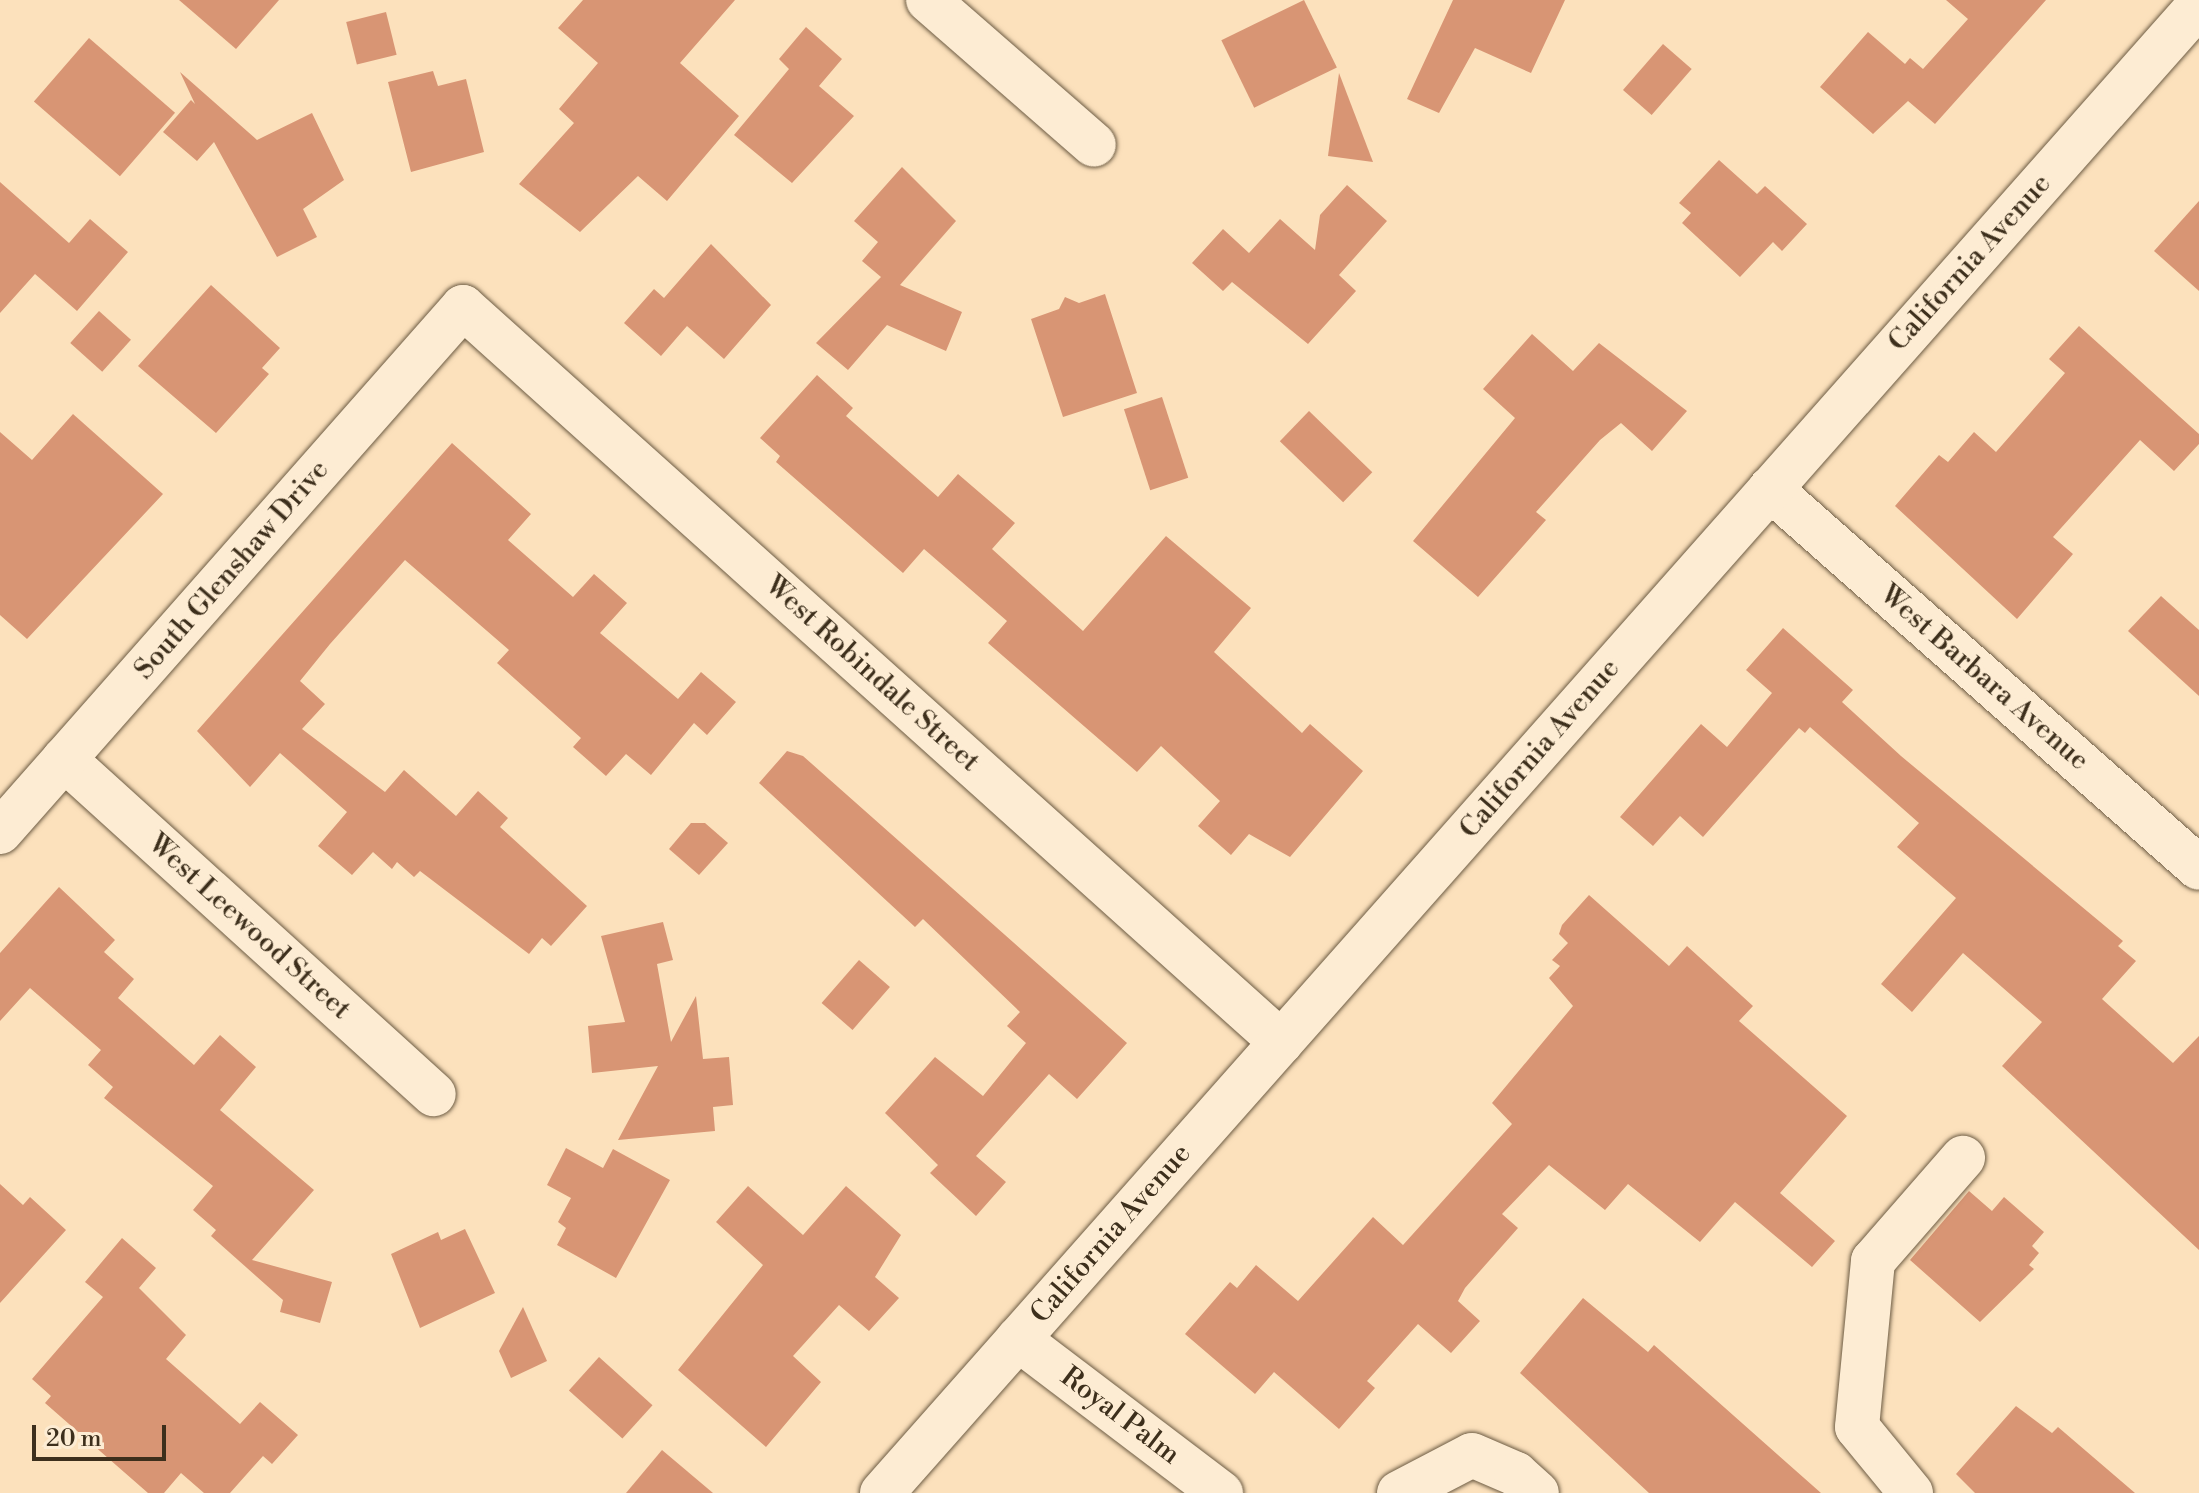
<!DOCTYPE html>
<html>
<head>
<meta charset="utf-8">
<style>
  body { margin:0 }
  #map { position:relative; width:2199px; height:1493px; overflow:hidden; background:#fce1bc; font-family:"Libre Bodoni",serif }
  div>[style] { position:absolute }
  .building>* { inset:0; background:#d89574; transform-origin:0 0 }
  .roads { filter:drop-shadow(0 0 2px #6d5c44) drop-shadow(0 0 2px #6d5c44) }
  .street>* { height:44px; margin:-22px; padding:0 22px; transform-origin:22px; border-radius:22px; background:#fdecd3 }
  .secondary>* { height:44px; margin:-22px; padding:0 22px; transform-origin:22px; border-radius:22px; background:#fdecd3 }
  span { translate:-50% -50%; white-space:nowrap; text-align:center; line-height:1.15; -webkit-text-stroke:8px #fdecd3; paint-order:stroke }
  .street-label { font-size:28px; color:#3d2f1c }
  .scale { position:absolute; left:32px; top:1425px; width:134px; height:36px; box-sizing:border-box; border:4px solid #3d2f1c; border-top:0; padding-left:10px; font-size:24px; line-height:28px; white-space:nowrap; color:#3d2f1c; -webkit-text-stroke:6px #fdecd3; paint-order:stroke }
</style>
</head>
<body>
<div id="map">
  <div class="building">
    <div style="clip-path:polygon(179px 0,279px 0,236px 49px)"></div>
    <div style="clip-path:polygon(583px 0,735px 0,680px 63px,739px 116px,667px 201px,638px 176px,580px 232px,519px 184px,574px 123px,559px 109px,598px 63px,558px 28px)"></div>
    <div style="left:1304px;top:0;width:75px;height:92px;rotate:64deg"></div>
    <div style="clip-path:polygon(1453px 0,1565px 0,1531px 73px,1475px 48px,1439px 113px,1407px 99px)"></div>
    <div style="clip-path:polygon(1946px 0,2046px 0,1935px 124px,1908px 101px,1873px 134px,1820px 87px,1868px 32px,1905px 64px,1910px 58px,1923px 69px,1968px 19px)"></div>
    <div style="left:386px;top:12px;width:44px;height:41px;rotate:76deg"></div>
    <div style="clip-path:polygon(806px 27px,842px 59px,819px 86px,854px 116px,792px 183px,734px 135px,789px 69px,779px 59px)"></div>
    <div style="left:89px;top:38px;width:114px;height:84px;rotate:41deg"></div>
    <div style="left:1663px;top:44px;width:38px;height:61px;rotate:41deg"></div>
    <div style="clip-path:polygon(433px 71px,438px 86px,466px 79px,484px 152px,411px 172px,388px 82px)"></div>
    <div style="clip-path:polygon(180px 72px,257px 140px,312px 113px,344px 180px,303px 209px,317px 237px,277px 257px,214px 142px,197px 161px,163px 132px,191px 100px,195px 104px)"></div>
    <div style="clip-path:polygon(1339px 73px,1373px 162px,1328px 156px)"></div>
    <div style="clip-path:polygon(1719px 160px,1757px 194px,1765px 186px,1807px 224px,1782px 251px,1773px 242px,1740px 277px,1682px 223px,1691px 213px,1679px 203px)"></div>
    <div style="clip-path:polygon(902px 167px,956px 221px,900px 285px,962px 312px,946px 351px,887px 325px,848px 370px,816px 343px,881px 277px,862px 261px,878px 242px,854px 221px)"></div>
    <div style="clip-path:polygon(0 182px,69px 243px,90px 219px,128px 252px,77px 311px,35px 274px,0 313px)"></div>
    <div style="clip-path:polygon(1347px 185px,1387px 221px,1339px 275px,1356px 291px,1308px 344px,1232px 282px,1223px 291px,1192px 263px,1223px 229px,1249px 253px,1280px 219px,1315px 250px,1320px 215px)"></div>
    <div style="clip-path:polygon(2199px 201px,2199px 291px,2154px 251px)"></div>
    <div style="clip-path:polygon(711px 244px,771px 305px,724px 359px,687px 326px,661px 356px,624px 323px,654px 289px,664px 298px)"></div>
    <div style="clip-path:polygon(211px 285px,280px 348px,262px 368px,269px 374px,216px 433px,138px 366px)"></div>
    <div style="clip-path:polygon(1105px 294px,1137px 393px,1063px 417px,1031px 319px,1059px 309px,1065px 297px,1079px 303px)"></div>
    <div style="left:99px;top:311px;width:43px;height:43px;rotate:42deg"></div>
    <div style="clip-path:polygon(2079px 326px,2199px 434px,2199px 444px,2174px 471px,2140px 440px,2053px 537px,2073px 554px,2017px 619px,1895px 506px,1939px 455px,1948px 462px,1974px 432px,1996px 452px,2065px 373px,2049px 359px)"></div>
    <div style="clip-path:polygon(1532px 334px,1573px 371px,1599px 343px,1687px 411px,1652px 451px,1621px 423px,1600px 440px,1536px 512px,1546px 520px,1478px 597px,1413px 541px,1515px 418px,1483px 389px)"></div>
    <div style="clip-path:polygon(817px 375px,853px 408px,846px 416px,938px 497px,958px 474px,1015px 523px,992px 549px,1083px 631px,1166px 536px,1251px 608px,1214px 652px,1302px 733px,1310px 724px,1363px 771px,1290px 857px,1249px 834px,1231px 855px,1198px 826px,1220px 801px,1161px 746px,1137px 772px,988px 643px,1007px 621px,924px 549px,903px 573px,776px 462px,780px 456px,760px 438px)"></div>
    <div style="left:1162px;top:397px;width:85px;height:40px;rotate:72deg"></div>
    <div style="left:1309px;top:411px;width:88px;height:42px;rotate:44deg"></div>
    <div style="clip-path:polygon(73px 414px,163px 494px,27px 639px,0 615px,0 432px,32px 460px)"></div>
    <div style="clip-path:polygon(452px 443px,531px 514px,508px 540px,573px 597px,594px 574px,627px 603px,600px 633px,678px 699px,701px 672px,736px 702px,707px 735px,694px 723px,651px 775px,626px 754px,606px 776px,573px 747px,581px 738px,497px 663px,509px 650px,405px 560px,330px 644px,300px 681px,325px 704px,302px 729px,385px 792px,404px 770px,456px 816px,478px 791px,508px 818px,500px 827px,587px 906px,551px 946px,542px 938px,529px 954px,420px 871px,414px 877px,397px 862px,392px 869px,373px 852px,352px 875px,318px 846px,347px 812px,280px 753px,250px 787px,197px 731px)"></div>
    <div style="clip-path:polygon(2161px 596px,2199px 630px,2199px 696px,2128px 631px)"></div>
    <div style="clip-path:polygon(1783px 628px,1853px 690px,1842px 702px,1901px 756px,2123px 941px,2118px 946px,2136px 961px,2102px 999px,2173px 1063px,2199px 1036px,2199px 1250px,2002px 1066px,2042px 1022px,1963px 953px,1912px 1012px,1881px 984px,1956px 898px,1897px 847px,1919px 823px,1810px 727px,1805px 733px,1799px 728px,1703px 837px,1680px 816px,1653px 846px,1620px 817px,1701px 724px,1727px 747px,1772px 693px,1746px 670px)"></div>
    <div style="clip-path:polygon(787px 751px,803px 756px,1127px 1043px,1077px 1099px,1049px 1074px,976px 1156px,1006px 1182px,976px 1216px,930px 1173px,938px 1165px,885px 1113px,935px 1057px,983px 1096px,1026px 1043px,1007px 1026px,1020px 1012px,923px 919px,915px 927px,759px 783px)"></div>
    <div style="clip-path:polygon(691px 823px,705px 823px,728px 843px,699px 875px,669px 849px)"></div>
    <div style="clip-path:polygon(59px 887px,115px 940px,104px 952px,134px 979px,118px 998px,194px 1065px,220px 1035px,256px 1067px,220px 1110px,314px 1190px,252px 1260px,332px 1282px,320px 1323px,280px 1312px,283px 1300px,211px 1236px,216px 1230px,193px 1210px,213px 1186px,104px 1098px,113px 1087px,88px 1065px,101px 1050px,30px 988px,0 1021px,0 953px)"></div>
    <div style="clip-path:polygon(1589px 895px,1669px 966px,1687px 946px,1753px 1006px,1739px 1021px,1847px 1116px,1780px 1193px,1835px 1241px,1812px 1267px,1735px 1202px,1700px 1242px,1628px 1184px,1605px 1210px,1549px 1165px,1502px 1214px,1518px 1228px,1465px 1288px,1458px 1301px,1480px 1321px,1451px 1353px,1418px 1324px,1367px 1381px,1375px 1388px,1339px 1429px,1274px 1372px,1255px 1394px,1185px 1334px,1230px 1282px,1237px 1288px,1256px 1265px,1298px 1301px,1373px 1217px,1403px 1245px,1512px 1124px,1492px 1103px,1573px 1006px,1549px 978px,1560px 966px,1552px 960px,1568px 943px,1559px 934px,1562px 925px)"></div>
    <div style="clip-path:polygon(663px 922px,673px 960px,657px 964px,671px 1042px,696px 996px,703px 1059px,729px 1057px,733px 1105px,713px 1107px,715px 1131px,618px 1140px,658px 1066px,592px 1073px,588px 1026px,625px 1022px,601px 936px)"></div>
    <div style="left:859px;top:960px;width:41px;height:57px;rotate:41deg"></div>
    <div style="clip-path:polygon(566px 1148px,603px 1168px,613px 1149px,670px 1180px,616px 1278px,557px 1245px,566px 1228px,558px 1222px,571px 1198px,547px 1185px)"></div>
    <div style="clip-path:polygon(0 1184px,23px 1205px,30px 1197px,66px 1230px,0 1303px)"></div>
    <div style="clip-path:polygon(748px 1186px,803px 1235px,846px 1186px,901px 1235px,875px 1277px,899px 1298px,869px 1331px,839px 1305px,793px 1356px,821px 1382px,766px 1447px,678px 1370px,763px 1265px,716px 1222px)"></div>
    <div style="clip-path:polygon(1969px 1191px,1992px 1211px,2004px 1197px,2044px 1232px,2032px 1246px,2039px 1253px,2029px 1265px,2034px 1269px,1980px 1322px,1910px 1260px)"></div>
    <div style="clip-path:polygon(465px 1229px,495px 1293px,420px 1328px,391px 1254px,438px 1232px,441px 1240px)"></div>
    <div style="clip-path:polygon(122px 1238px,156px 1268px,139px 1288px,186px 1335px,166px 1359px,240px 1424px,260px 1402px,298px 1435px,272px 1464px,263px 1456px,230px 1493px,204px 1493px,181px 1473px,164px 1493px,148px 1493px,45px 1403px,51px 1396px,32px 1379px,103px 1297px,85px 1282px)"></div>
    <div style="clip-path:polygon(1583px 1298px,1648px 1352px,1654px 1345px,1821px 1493px,1649px 1493px,1520px 1373px)"></div>
    <div style="clip-path:polygon(523px 1307px,547px 1361px,511px 1378px,499px 1351px)"></div>
    <div style="left:599px;top:1357px;width:72px;height:45px;rotate:42deg"></div>
    <div style="clip-path:polygon(2016px 1406px,2052px 1433px,2058px 1427px,2135px 1493px,1975px 1493px,1956px 1474px)"></div>
    <div style="clip-path:polygon(662px 1450px,713px 1493px,626px 1493px)"></div>
  </div>
  <div class="roads">
    <div class="street">
      <div style="left:928px;top:0;width:220px;rotate:41.1deg"></div>
      <div style="left:1770px;top:489px;width:572px;rotate:41.46deg"></div>
      <div style="left:64px;top:759px;width:499px;rotate:42.2deg"></div>
      <div style="left:0;top:832px;width:700px;rotate:-48.59deg"></div>
      <div style="left:463px;top:307px;width:1100px;rotate:41.94deg"></div>
      <div style="left:1018px;top:1339px;width:255px;rotate:37.2deg"></div>
      <div style="left:1399px;top:1493px;width:82px;rotate:-27.5deg"></div>
      <div style="left:1472px;top:1455px;width:48px;rotate:23.4deg"></div>
      <div style="left:1516px;top:1474px;width:28px;rotate:42deg"></div>
      <div style="left:1911px;top:1493px;width:85px;rotate:-129.3deg"></div>
      <div style="left:1857px;top:1427px;width:167px;rotate:-84.5deg"></div>
      <div style="left:1873px;top:1261px;width:137px;rotate:-48.9deg"></div>
    </div>
    <div class="secondary">
      <div style="left:882px;top:1493px;width:1987px;rotate:-48.49deg"></div>
    </div>
  </div>
  <div class="street-label">
    <span style="left:1970px;top:263px;rotate:-48deg">California Avenue</span>
    <span style="left:232px;top:570px;rotate:-49deg">South Glenshaw Drive</span>
    <span style="left:872px;top:674px;rotate:42deg">West Robindale Street</span>
    <span style="left:1984px;top:678px;rotate:41deg">West Barbara Avenue</span>
    <span style="left:1540px;top:749px;rotate:-49deg">California Avenue</span>
    <span style="left:249px;top:927px;rotate:42deg">West Leewood Street</span>
    <span style="left:1111px;top:1234px;rotate:-49deg">California Avenue</span>
    <span style="left:1120px;top:1416px;rotate:37deg">Royal Palm</span>
  </div>
  <div class="scale">20 m</div>
</div>
</body>
</html>
